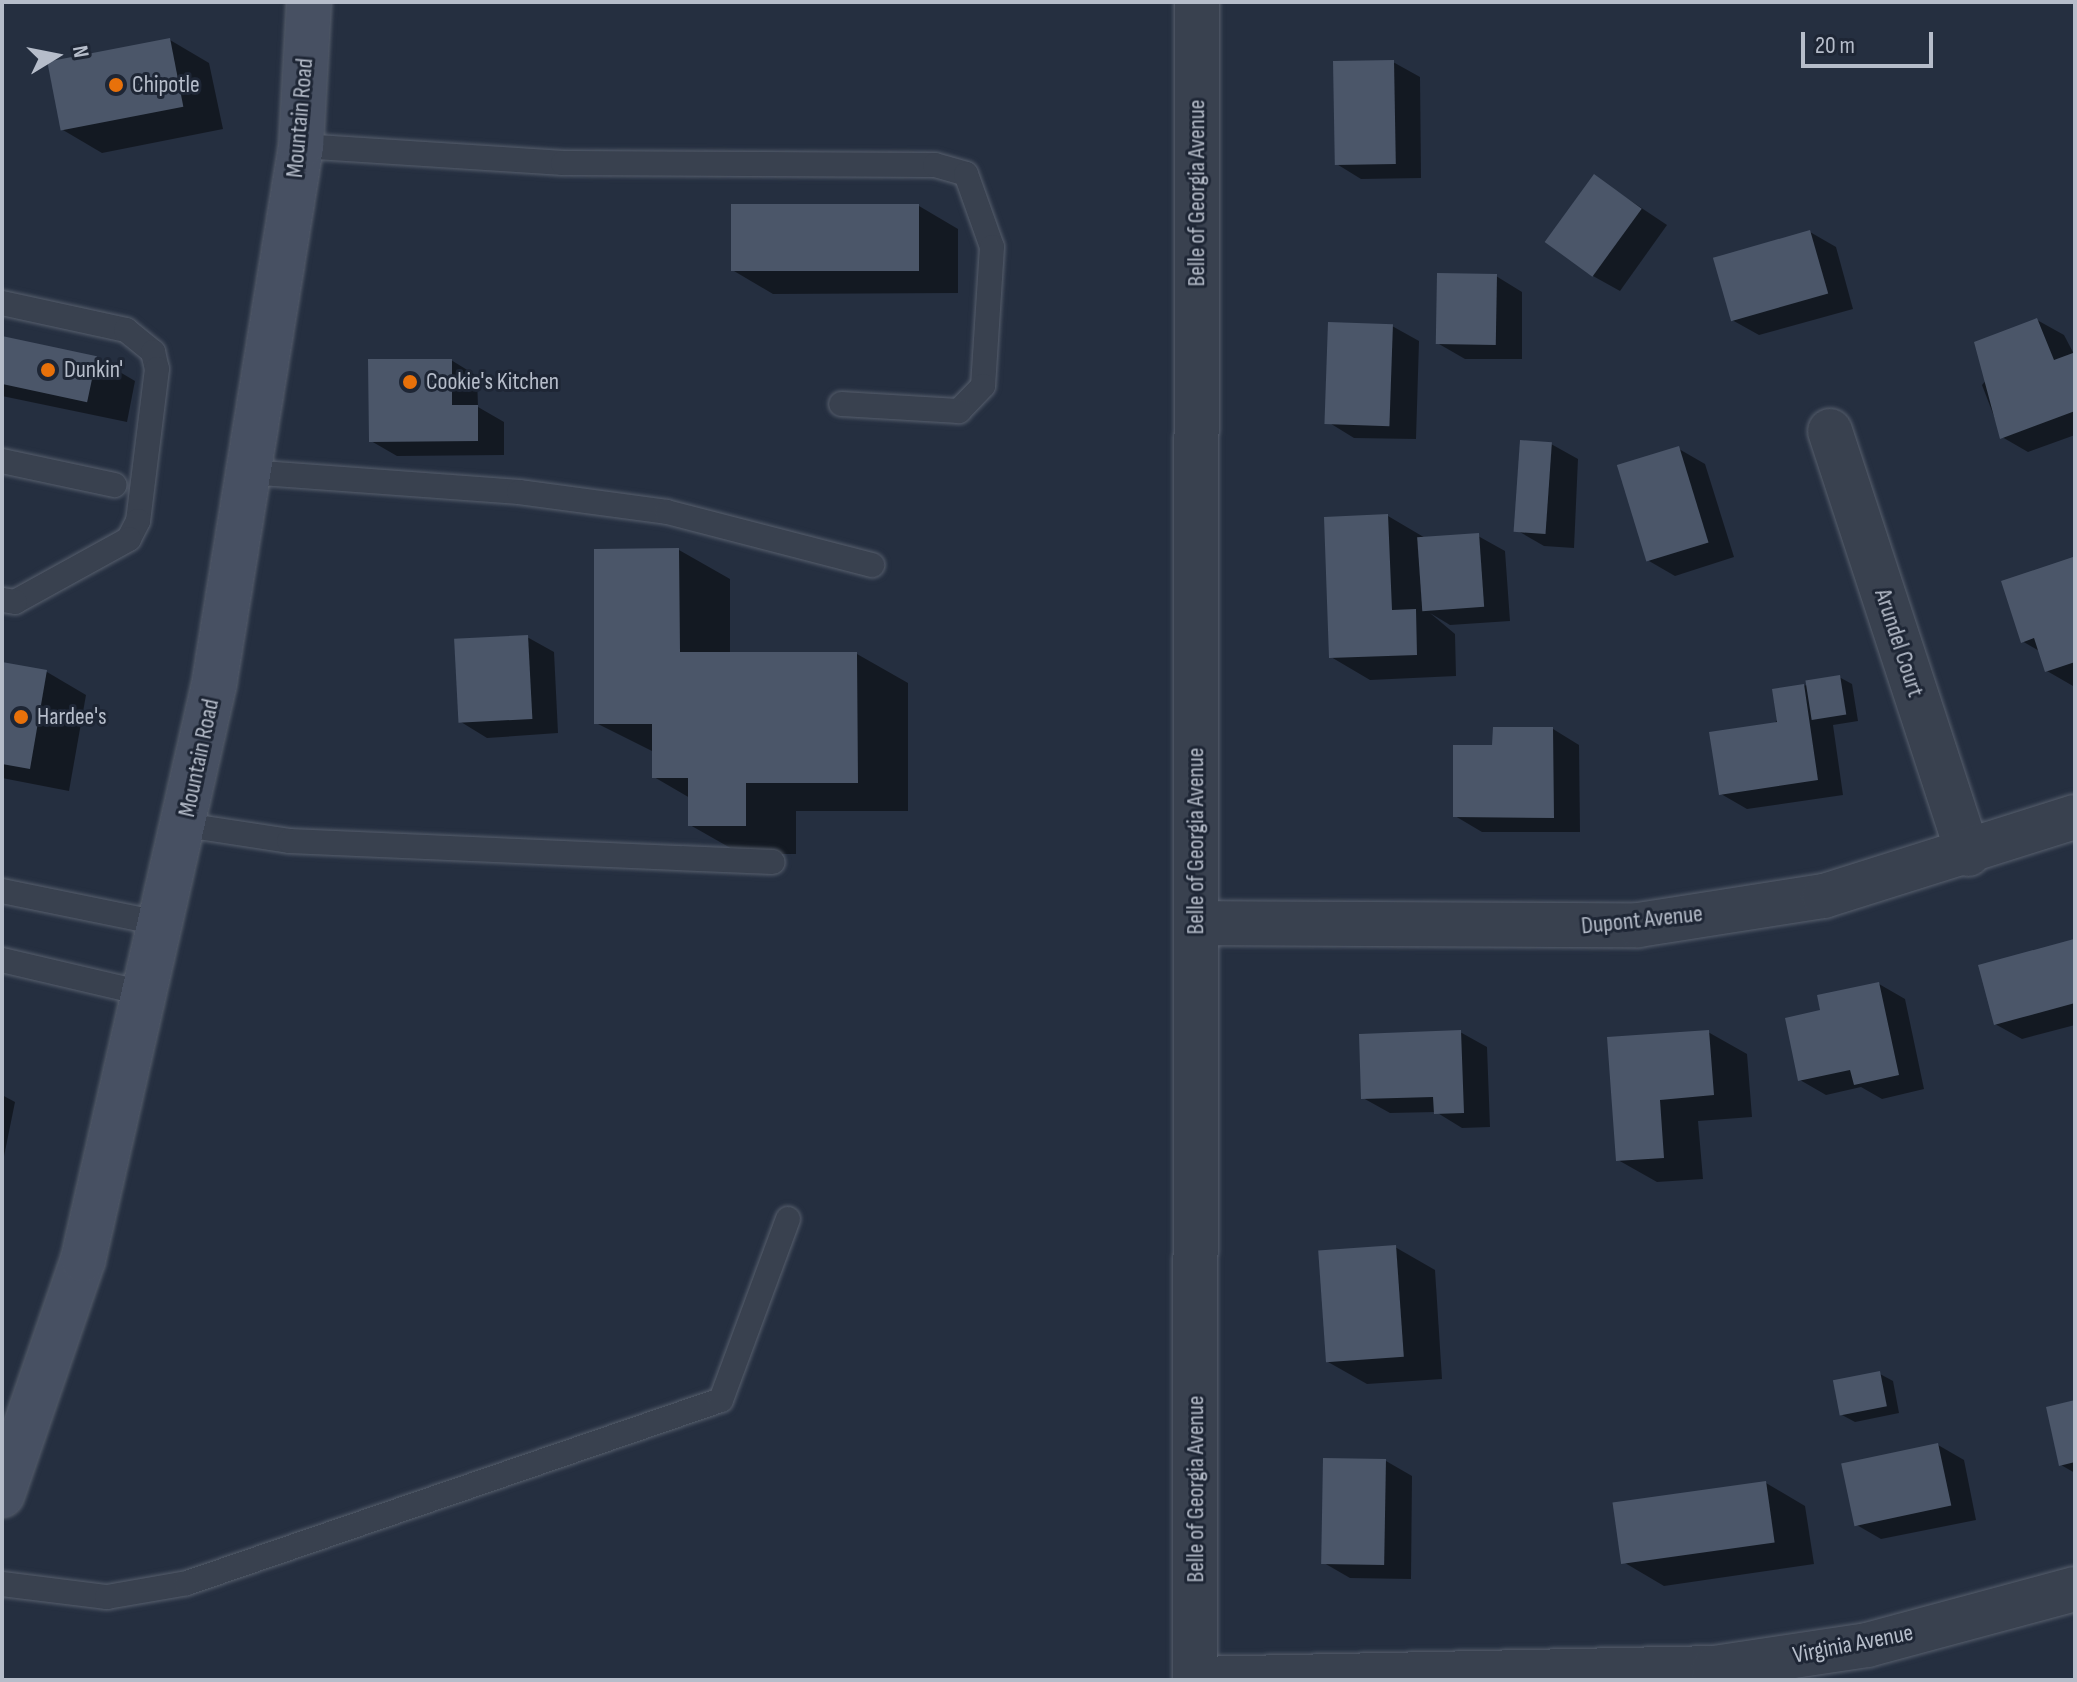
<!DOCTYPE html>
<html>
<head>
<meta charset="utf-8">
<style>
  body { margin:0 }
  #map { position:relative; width:2077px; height:1682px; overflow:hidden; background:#252f40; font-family:"Sofia Sans Condensed",sans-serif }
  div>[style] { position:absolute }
  .shadow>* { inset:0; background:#0007 }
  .building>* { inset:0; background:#4b5669; transform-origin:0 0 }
  .roads { filter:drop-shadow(0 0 2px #575f6d) drop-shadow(0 0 2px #575f6d) }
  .lane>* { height:24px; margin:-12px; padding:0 12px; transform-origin:12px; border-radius:12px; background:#39414f }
  .street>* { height:44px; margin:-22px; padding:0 22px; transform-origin:22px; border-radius:22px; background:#39414f }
  .secondary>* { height:44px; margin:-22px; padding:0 22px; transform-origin:22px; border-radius:22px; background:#475062 }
  .dots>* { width:22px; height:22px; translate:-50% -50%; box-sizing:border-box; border:4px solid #1e2635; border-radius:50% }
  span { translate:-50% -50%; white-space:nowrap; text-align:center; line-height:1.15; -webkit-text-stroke:6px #1e2635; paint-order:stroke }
  .poi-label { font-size:24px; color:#b6bdca }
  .left { translate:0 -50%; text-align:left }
  .street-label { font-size:24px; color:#b6bdca }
  .frame { position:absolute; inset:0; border:4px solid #b6bdca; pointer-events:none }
  .north { position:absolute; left:16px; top:16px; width:80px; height:80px; -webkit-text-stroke:6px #1e2635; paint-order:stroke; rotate:80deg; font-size:22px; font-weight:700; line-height:32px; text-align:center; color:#b6bdca }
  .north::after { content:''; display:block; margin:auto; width:28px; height:36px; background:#b6bdca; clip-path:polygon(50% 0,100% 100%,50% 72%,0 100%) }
  .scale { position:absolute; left:1801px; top:32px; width:132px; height:36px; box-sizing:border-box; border:4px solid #b6bdca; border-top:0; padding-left:10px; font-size:24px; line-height:28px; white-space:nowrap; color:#b6bdca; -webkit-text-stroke:6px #1e2635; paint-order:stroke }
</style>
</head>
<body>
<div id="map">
  <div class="shadow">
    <div style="clip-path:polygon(170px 40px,209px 63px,223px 129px,102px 153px,63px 130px)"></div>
    <div style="clip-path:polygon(1393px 62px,1420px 77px,1421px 178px,1361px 179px,1335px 163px)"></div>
    <div style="clip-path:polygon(1595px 177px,1667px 225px,1620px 291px,1593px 276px)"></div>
    <div style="clip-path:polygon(919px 206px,958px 229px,958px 293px,773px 294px,734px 271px)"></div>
    <div style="clip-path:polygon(1810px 232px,1836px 247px,1853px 309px,1759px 335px,1732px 320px)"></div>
    <div style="clip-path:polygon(1496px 276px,1522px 292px,1522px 359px,1465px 359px,1439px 344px)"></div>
    <div style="clip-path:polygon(2037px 320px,2064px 335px,2075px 356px,2075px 435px,2028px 452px,2002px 437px,1982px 385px)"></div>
    <div style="clip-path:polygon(1392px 326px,1419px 341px,1416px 439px,1354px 438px,1328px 422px)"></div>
    <div style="clip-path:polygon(2px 338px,96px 358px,135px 381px,127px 422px,2px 396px)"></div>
    <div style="clip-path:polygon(451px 360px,477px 376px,478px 407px,504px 422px,504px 455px,397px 456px,371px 441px)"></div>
    <div style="clip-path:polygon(1551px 444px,1578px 459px,1574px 548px,1544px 546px,1518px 531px)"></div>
    <div style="clip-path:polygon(1679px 449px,1705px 464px,1734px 557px,1675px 576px,1649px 561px)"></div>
    <div style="clip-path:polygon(1388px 516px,1427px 539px,1478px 536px,1505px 551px,1510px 621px,1450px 625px,1430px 613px,1455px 634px,1456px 676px,1370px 680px,1331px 657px)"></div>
    <div style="clip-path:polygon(679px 550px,730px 579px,730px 654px,857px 654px,908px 683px,908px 811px,796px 811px,796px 854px,741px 854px,690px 825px,690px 798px,654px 777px,654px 752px,596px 723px)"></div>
    <div style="clip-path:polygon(2075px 561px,2075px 686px,2073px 686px,2047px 671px,2041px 652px,2022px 641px)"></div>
    <div style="clip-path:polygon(527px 637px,554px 652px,558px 733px,487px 738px,461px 722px)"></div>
    <div style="clip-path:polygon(2px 664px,47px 672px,86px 695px,69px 791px,2px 778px)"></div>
    <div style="clip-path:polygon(1839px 677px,1852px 684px,1858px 721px,1833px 725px,1843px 795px,1747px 809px,1721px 794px,1803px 686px)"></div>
    <div style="clip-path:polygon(1553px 729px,1579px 745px,1580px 832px,1482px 832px,1455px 816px,1494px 747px)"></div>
    <div style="clip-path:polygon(2075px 942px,2075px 1025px,2022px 1039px,1995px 1024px)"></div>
    <div style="clip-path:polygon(1879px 984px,1905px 999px,1924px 1089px,1882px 1099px,1861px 1087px,1826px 1095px,1800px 1080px,1822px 1012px)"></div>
    <div style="clip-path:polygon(1460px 1032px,1487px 1047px,1490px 1127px,1462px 1128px,1436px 1112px,1390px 1113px,1363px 1098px)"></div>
    <div style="clip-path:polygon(1708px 1032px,1747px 1054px,1752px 1117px,1698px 1121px,1703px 1179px,1657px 1182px,1618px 1160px,1609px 1038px)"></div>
    <div style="clip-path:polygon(2px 1095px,15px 1102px,2px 1166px)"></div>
    <div style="clip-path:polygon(1395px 1247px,1435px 1270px,1442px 1379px,1367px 1384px,1328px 1362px)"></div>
    <div style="clip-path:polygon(1880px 1374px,1893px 1381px,1899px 1413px,1855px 1422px,1842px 1415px)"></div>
    <div style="clip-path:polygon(2075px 1402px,2075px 1473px,2061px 1465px)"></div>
    <div style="clip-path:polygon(1938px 1445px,1964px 1460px,1976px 1520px,1881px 1539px,1855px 1524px)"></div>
    <div style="clip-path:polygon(1386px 1461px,1412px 1476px,1411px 1579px,1350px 1578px,1324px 1563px)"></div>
    <div style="clip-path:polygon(1766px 1483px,1805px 1506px,1814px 1564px,1664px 1586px,1625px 1563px)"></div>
  </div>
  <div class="building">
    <div style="left:170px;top:38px;width:70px;height:125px;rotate:79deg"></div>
    <div style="left:1394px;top:60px;width:104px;height:61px;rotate:89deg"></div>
    <div style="left:1594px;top:174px;width:59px;height:84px;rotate:36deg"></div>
    <div style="left:919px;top:204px;width:67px;height:188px;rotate:90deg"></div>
    <div style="left:1810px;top:230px;width:66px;height:101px;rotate:74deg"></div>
    <div style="left:1497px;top:274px;width:71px;height:60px;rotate:91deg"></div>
    <div style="clip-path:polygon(2037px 318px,2054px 360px,2073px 353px,2075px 411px,2000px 439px,1974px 342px)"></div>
    <div style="left:1328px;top:322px;width:65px;height:102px;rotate:2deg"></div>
    <div style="left:2px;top:336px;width:97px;height:47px;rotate:12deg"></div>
    <div style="clip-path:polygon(368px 359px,452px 359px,452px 405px,478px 405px,478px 441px,369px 442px)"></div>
    <div style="left:1520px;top:440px;width:32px;height:92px;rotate:4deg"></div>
    <div style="left:1679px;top:446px;width:101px;height:65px;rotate:73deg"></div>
    <div style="clip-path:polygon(1388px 514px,1392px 610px,1416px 609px,1417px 655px,1329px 658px,1324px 517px)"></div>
    <div style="left:1479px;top:533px;width:74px;height:62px;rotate:86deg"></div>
    <div style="clip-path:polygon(679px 548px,680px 652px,857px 652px,858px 783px,746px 783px,746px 826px,688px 826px,688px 778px,652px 778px,652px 724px,594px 724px,594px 549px)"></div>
    <div style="clip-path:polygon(2073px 557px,2075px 662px,2045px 672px,2034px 638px,2021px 643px,2001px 581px)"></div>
    <div style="left:528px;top:635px;width:84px;height:74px;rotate:87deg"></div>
    <div style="clip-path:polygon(2px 662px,47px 670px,30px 769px,2px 764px)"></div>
    <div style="left:1840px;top:675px;width:40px;height:35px;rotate:81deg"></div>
    <div style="clip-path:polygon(1804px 684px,1818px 780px,1719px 795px,1709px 732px,1777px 722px,1772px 689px)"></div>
    <div style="clip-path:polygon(1493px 727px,1553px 727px,1554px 818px,1453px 817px,1453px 745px,1492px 745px)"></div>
    <div style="clip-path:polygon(2074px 939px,2075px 1003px,1994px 1025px,1978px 965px)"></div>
    <div style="clip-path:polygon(1879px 982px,1899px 1075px,1854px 1085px,1850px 1070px,1798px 1081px,1785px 1018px,1820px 1010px,1817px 995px)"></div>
    <div style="clip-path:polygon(1461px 1030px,1464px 1113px,1434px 1114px,1433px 1097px,1361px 1099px,1359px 1034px)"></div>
    <div style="clip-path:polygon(1709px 1030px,1714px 1095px,1660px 1100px,1664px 1158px,1616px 1161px,1607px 1037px)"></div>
    <div style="left:1396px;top:1245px;width:112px;height:78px;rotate:86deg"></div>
    <div style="left:1880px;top:1371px;width:36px;height:48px;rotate:79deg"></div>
    <div style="clip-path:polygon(2075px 1400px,2075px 1462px,2059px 1466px,2046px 1407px)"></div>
    <div style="left:1938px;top:1443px;width:64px;height:99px;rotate:78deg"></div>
    <div style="left:1323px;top:1458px;width:63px;height:106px;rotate:1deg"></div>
    <div style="left:1766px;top:1481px;width:62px;height:155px;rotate:82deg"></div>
  </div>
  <div class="roads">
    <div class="lane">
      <div style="left:301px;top:146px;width:263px;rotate:3.7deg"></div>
      <div style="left:563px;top:163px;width:372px;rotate:0.3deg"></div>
      <div style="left:935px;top:165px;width:32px;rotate:16deg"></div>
      <div style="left:966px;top:174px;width:77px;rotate:70.4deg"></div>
      <div style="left:992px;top:247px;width:139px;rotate:93.7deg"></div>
      <div style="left:983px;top:386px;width:35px;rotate:134deg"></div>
      <div style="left:959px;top:411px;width:118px;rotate:-176.6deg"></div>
      <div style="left:2px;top:303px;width:127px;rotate:12.3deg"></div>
      <div style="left:126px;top:330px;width:35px;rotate:39deg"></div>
      <div style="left:153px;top:352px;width:17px;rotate:77deg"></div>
      <div style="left:157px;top:369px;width:153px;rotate:97.1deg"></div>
      <div style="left:138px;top:521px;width:20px;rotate:117deg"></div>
      <div style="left:129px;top:539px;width:130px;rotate:151.1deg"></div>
      <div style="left:15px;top:602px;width:13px;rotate:-171deg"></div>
      <div style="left:2px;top:461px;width:115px;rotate:12.1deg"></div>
      <div style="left:248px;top:472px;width:272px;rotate:4.2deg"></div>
      <div style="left:519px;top:492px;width:149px;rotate:7.7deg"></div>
      <div style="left:667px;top:512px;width:212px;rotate:14.5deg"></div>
      <div style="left:185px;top:825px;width:105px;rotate:8.7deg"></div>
      <div style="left:289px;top:841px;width:484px;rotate:2.5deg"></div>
      <div style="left:2px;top:891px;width:165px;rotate:11.5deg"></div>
      <div style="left:2px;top:960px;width:149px;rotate:13.2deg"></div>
      <div style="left:2px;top:1584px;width:106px;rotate:7.1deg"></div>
      <div style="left:107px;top:1597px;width:81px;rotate:-9.9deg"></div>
      <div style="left:187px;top:1583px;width:564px;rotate:-18.92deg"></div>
      <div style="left:721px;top:1400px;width:193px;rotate:-69.7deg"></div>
    </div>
    <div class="street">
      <div style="left:1830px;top:431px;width:445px;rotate:71.9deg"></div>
      <div style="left:1196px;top:923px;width:442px;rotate:0.3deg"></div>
      <div style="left:1638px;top:925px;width:188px;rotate:-8.9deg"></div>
      <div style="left:1824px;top:896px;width:263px;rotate:-17.5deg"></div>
      <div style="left:1195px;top:1679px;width:519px;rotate:-1.21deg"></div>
      <div style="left:1714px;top:1668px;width:155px;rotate:-8.5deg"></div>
      <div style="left:1867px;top:1645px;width:215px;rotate:-15.1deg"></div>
      <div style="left:1195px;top:1680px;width:1678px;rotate:-89.93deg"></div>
    </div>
    <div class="secondary">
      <div style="left:2px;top:1495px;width:249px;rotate:-71deg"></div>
      <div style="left:83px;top:1260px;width:590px;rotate:-77.17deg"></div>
      <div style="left:214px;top:685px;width:546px;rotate:-80.83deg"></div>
      <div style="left:301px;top:146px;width:144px;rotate:-86.8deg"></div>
    </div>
  </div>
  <div class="dots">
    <div style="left:116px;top:85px;background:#e8710a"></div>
    <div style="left:48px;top:370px;background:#e8710a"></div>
    <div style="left:410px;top:382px;background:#e8710a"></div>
    <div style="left:21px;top:717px;background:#e8710a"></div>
  </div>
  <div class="poi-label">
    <span class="left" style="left:132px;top:85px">Chipotle</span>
    <span class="left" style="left:64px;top:370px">Dunkin'</span>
    <span class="left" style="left:426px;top:382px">Cookie's Kitchen</span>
    <span class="left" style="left:37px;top:717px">Hardee's</span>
  </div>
  <div class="street-label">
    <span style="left:300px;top:118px;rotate:-85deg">Mountain Road</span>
    <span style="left:1197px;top:193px;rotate:-90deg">Belle of Georgia Avenue</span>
    <span style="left:1899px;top:643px;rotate:72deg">Arundel Court</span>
    <span style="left:199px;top:758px;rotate:-78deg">Mountain Road</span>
    <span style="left:1196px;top:841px;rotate:-90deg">Belle of Georgia Avenue</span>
    <span style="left:1642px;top:920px;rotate:-6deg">Dupont Avenue</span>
    <span style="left:1196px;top:1489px;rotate:-90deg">Belle of Georgia Avenue</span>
    <span style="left:1853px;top:1644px;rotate:-11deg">Virginia Avenue</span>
  </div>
  <div class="frame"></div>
  <div class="north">N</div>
  <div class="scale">20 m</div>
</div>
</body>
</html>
